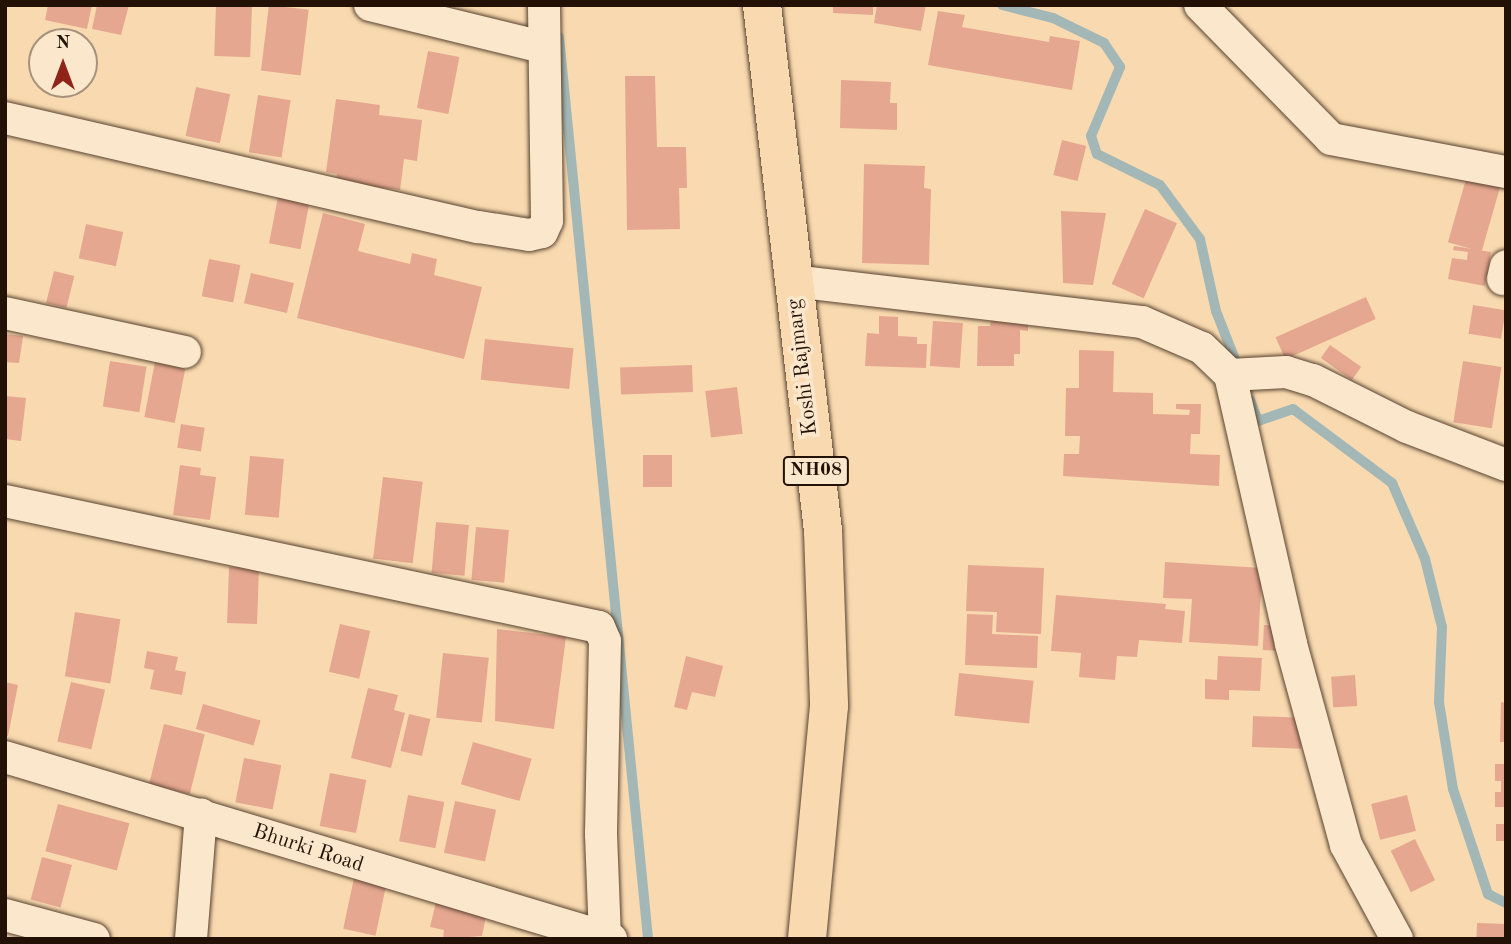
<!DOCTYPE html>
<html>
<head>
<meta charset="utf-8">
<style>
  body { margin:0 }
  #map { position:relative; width:1511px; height:944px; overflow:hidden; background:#f9dab0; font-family:"Old Standard TT",serif }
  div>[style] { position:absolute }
  .stream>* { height:10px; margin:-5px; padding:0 5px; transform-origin:5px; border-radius:5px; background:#a3b8b6 }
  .building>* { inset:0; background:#e6a790; transform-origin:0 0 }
  .roads { filter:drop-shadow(0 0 2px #584330) drop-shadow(0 0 2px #584330) }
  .street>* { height:32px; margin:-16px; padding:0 16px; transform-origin:16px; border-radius:16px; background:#fbe7cc }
  .primary>* { height:38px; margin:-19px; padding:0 19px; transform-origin:19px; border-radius:19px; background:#f9dab0 }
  span { translate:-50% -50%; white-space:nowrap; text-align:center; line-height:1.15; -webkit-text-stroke:7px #fbe7cc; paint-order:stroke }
  .shield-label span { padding:2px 5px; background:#fbe7cc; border:2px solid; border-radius:5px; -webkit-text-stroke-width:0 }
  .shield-label { font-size:19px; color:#231105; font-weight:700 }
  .street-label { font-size:21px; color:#231105 }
  .frame { position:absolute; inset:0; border:7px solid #231105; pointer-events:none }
  .north { position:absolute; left:28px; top:28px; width:70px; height:70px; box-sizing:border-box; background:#fbe7cc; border:2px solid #a5917c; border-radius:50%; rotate:0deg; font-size:19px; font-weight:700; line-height:28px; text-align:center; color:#231105 }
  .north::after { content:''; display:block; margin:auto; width:24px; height:32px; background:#8f2418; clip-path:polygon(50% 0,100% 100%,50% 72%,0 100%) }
</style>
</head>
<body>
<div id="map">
  <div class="stream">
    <div style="left:1002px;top:5px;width:53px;rotate:14.3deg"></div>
    <div style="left:1053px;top:18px;width:57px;rotate:26.1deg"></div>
    <div style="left:1104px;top:43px;width:29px;rotate:56deg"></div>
    <div style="left:1120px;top:67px;width:75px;rotate:112.8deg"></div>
    <div style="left:1091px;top:136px;width:19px;rotate:72deg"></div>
    <div style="left:1097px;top:154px;width:70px;rotate:26.2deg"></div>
    <div style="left:1160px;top:185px;width:67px;rotate:53.5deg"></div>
    <div style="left:1200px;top:239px;width:74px;rotate:77.5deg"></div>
    <div style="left:1216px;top:311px;width:60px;rotate:68.6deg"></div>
    <div style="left:559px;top:37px;width:906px;rotate:84.36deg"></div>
    <div style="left:1250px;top:400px;width:22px;rotate:69deg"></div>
    <div style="left:1258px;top:421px;width:37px;rotate:-19deg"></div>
    <div style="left:1293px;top:409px;width:124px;rotate:36.8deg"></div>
    <div style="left:1392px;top:483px;width:83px;rotate:66.5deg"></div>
    <div style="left:1425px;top:559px;width:70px;rotate:76deg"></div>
    <div style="left:1442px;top:627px;width:75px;rotate:92.3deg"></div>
    <div style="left:1439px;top:702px;width:88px;rotate:80.9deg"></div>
    <div style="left:1453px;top:789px;width:111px;rotate:71.6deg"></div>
    <div style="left:1488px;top:894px;width:20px;rotate:27deg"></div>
  </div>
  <div class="building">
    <div style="clip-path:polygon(48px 5px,92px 5px,87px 29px,45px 20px)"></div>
    <div style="clip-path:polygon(97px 5px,129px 5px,121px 35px,92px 29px)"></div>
    <div style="left:216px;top:5px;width:36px;height:51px;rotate:2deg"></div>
    <div style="left:269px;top:5px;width:40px;height:66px;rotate:7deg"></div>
    <div style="clip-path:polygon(833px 5px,873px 5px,873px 15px,833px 13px)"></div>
    <div style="clip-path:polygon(877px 5px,926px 5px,921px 31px,874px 23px)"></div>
    <div style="clip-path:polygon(938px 11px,965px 15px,962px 27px,1049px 42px,1050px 36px,1080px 41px,1072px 90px,928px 65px)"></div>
    <div style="left:428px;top:51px;width:32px;height:58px;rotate:11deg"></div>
    <div style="clip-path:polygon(625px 76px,655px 76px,657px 147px,686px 147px,687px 188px,679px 188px,680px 229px,627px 230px)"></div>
    <div style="clip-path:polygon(841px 80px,891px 82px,890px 103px,897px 103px,897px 130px,840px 128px)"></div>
    <div style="left:196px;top:87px;width:35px;height:50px;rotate:12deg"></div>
    <div style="left:258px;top:95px;width:33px;height:58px;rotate:9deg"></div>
    <div style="clip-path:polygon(336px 99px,380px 105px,379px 115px,422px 120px,417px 161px,404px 159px,400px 190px,336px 182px,337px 174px,326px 172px)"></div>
    <div style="left:1062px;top:140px;width:25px;height:36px;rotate:14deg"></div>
    <div style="clip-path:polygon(864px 164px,925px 166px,924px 188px,931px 189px,929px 265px,862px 263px)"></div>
    <div style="left:1468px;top:172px;width:35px;height:73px;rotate:16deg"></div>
    <div style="left:278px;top:197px;width:32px;height:47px;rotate:11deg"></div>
    <div style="left:1145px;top:209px;width:35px;height:82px;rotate:24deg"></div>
    <div style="clip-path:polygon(1061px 211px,1106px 213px,1093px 285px,1063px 283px)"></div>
    <div style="clip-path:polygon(323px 213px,365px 224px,358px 251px,410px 264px,412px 253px,437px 259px,434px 275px,482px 287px,464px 359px,297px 318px)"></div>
    <div style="left:86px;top:224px;width:38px;height:35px;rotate:12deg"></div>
    <div style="clip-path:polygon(1454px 246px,1491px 252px,1485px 286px,1448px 279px,1452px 258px,1467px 260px,1468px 252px,1453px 250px)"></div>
    <div style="left:209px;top:259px;width:32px;height:38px;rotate:11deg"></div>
    <div style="left:54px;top:271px;width:21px;height:33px;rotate:14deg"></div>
    <div style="left:251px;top:273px;width:44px;height:31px;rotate:13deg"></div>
    <div style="left:1366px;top:297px;width:24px;height:99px;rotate:66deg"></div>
    <div style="left:1473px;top:305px;width:33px;height:29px;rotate:9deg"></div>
    <div style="clip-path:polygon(879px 316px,898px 317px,898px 336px,917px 337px,917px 344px,927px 344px,926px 368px,865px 366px,867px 333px,879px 334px)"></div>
    <div style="clip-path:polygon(991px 319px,1028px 319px,1028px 331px,1020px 330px,1020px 354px,1014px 354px,1014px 366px,977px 366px,978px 326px,990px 326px)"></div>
    <div style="left:933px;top:321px;width:30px;height:45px;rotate:4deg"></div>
    <div style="clip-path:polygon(5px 334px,23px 336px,19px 363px,5px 362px)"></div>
    <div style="left:485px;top:339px;width:89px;height:41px;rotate:6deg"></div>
    <div style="left:1330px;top:345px;width:38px;height:16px;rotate:35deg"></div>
    <div style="clip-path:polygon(1079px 350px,1114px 351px,1113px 392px,1153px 393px,1153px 414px,1189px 415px,1190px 410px,1176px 409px,1176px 404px,1201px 404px,1200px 434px,1191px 434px,1190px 454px,1220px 455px,1219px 486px,1063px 476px,1064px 454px,1079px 454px,1080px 436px,1065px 436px,1066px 388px,1079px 388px)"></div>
    <div style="left:110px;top:361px;width:37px;height:46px;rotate:9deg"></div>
    <div style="left:1463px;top:361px;width:39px;height:62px;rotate:9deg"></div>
    <div style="left:155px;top:362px;width:31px;height:56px;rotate:11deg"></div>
    <div style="left:692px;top:365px;width:27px;height:72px;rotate:88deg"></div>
    <div style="left:737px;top:387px;width:47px;height:32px;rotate:83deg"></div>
    <div style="clip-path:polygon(5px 396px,26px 398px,21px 441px,5px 439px)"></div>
    <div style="left:181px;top:424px;width:24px;height:24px;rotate:9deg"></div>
    <div style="left:643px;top:455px;width:29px;height:32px"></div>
    <div style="left:250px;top:456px;width:34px;height:59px;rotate:5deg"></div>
    <div style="clip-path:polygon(180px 465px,201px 468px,200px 475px,216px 477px,210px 520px,173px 515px)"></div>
    <div style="left:383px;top:477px;width:40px;height:82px;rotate:7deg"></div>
    <div style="left:436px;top:522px;width:33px;height:51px;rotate:5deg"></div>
    <div style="left:476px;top:527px;width:33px;height:53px;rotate:5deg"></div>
    <div style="clip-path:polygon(1165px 562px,1262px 568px,1258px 646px,1189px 642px,1192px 599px,1163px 598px)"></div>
    <div style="clip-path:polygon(968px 565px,1044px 568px,1041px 634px,996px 632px,997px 612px,966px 611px)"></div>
    <div style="left:229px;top:567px;width:30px;height:56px;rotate:2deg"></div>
    <div style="clip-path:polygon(1056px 595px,1166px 604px,1165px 609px,1185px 611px,1182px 643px,1139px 640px,1137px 657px,1117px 656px,1115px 680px,1079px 677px,1081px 653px,1051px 651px)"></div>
    <div style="left:75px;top:612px;width:46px;height:65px;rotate:9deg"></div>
    <div style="clip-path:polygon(967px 614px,993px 615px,992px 634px,1038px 636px,1037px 668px,965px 665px)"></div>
    <div style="left:340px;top:624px;width:31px;height:49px;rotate:13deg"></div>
    <div style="left:1264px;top:625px;width:21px;height:25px;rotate:3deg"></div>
    <div style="clip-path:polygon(497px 629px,566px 637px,554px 729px,495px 721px)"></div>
    <div style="clip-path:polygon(147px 651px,178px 657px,175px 670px,186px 672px,182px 695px,150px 689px,154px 670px,144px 668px)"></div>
    <div style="left:443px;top:653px;width:46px;height:65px;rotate:6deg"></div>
    <div style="clip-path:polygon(686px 656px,723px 666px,715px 697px,692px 692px,687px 710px,674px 707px)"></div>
    <div style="clip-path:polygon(1218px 656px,1262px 658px,1260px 691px,1229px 690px,1229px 700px,1205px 699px,1205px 679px,1217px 680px)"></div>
    <div style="left:959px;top:673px;width:75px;height:43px;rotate:6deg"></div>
    <div style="left:1355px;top:675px;width:31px;height:24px;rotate:86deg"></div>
    <div style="clip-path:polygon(5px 682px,18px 685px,8px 736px,5px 736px)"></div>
    <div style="left:71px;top:682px;width:35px;height:61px;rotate:13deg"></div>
    <div style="clip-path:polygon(368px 688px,398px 695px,394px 710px,405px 713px,391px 768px,351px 758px)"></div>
    <div style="clip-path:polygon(1501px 702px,1506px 703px,1506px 742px,1500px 742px)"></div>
    <div style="left:203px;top:704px;width:60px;height:26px;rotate:16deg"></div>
    <div style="left:409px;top:714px;width:22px;height:38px;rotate:13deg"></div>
    <div style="left:1253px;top:716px;width:49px;height:31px;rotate:2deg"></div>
    <div style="left:164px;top:724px;width:42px;height:62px;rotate:14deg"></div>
    <div style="left:473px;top:742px;width:61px;height:44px;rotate:16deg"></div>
    <div style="left:244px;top:758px;width:38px;height:45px;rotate:11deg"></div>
    <div style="clip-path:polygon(1495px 764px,1506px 764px,1506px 807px,1495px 807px,1495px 792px,1501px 792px,1501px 781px,1495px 781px)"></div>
    <div style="left:330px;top:773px;width:37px;height:54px;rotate:11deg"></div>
    <div style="left:408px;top:795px;width:37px;height:47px;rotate:11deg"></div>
    <div style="left:1407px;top:795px;width:37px;height:37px;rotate:76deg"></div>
    <div style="left:455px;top:801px;width:42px;height:53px;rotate:12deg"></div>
    <div style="left:58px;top:804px;width:74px;height:49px;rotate:15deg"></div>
    <div style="left:1496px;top:824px;width:10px;height:17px"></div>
    <div style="left:1415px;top:839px;width:46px;height:27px;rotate:64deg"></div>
    <div style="left:42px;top:857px;width:31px;height:44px;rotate:15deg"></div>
    <div style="left:354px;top:878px;width:33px;height:52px;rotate:12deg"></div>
    <div style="clip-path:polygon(436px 902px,487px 911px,482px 936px,443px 939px,444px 930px,430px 927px)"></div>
    <div style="left:1477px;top:923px;width:29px;height:16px;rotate:2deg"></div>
  </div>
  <div class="roads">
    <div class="street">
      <div style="left:370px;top:5px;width:177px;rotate:13.7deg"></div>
      <div style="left:1200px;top:5px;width:187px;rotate:45.6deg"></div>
      <div style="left:1331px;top:139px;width:178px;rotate:10.7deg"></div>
      <div style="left:5px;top:118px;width:486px;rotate:13deg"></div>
      <div style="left:479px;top:227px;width:51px;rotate:9.1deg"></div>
      <div style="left:529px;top:235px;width:13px;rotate:-13deg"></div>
      <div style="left:542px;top:232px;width:12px;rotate:-66deg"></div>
      <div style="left:547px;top:221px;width:216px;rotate:-90.8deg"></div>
      <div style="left:1503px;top:279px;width:13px;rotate:-77deg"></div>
      <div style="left:793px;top:281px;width:351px;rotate:6.7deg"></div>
      <div style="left:1142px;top:322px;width:65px;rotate:23.4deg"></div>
      <div style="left:1202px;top:348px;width:39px;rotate:44deg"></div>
      <div style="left:1230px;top:375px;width:276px;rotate:77.2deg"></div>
      <div style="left:1291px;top:644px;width:208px;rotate:74.7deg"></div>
      <div style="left:1346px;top:845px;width:107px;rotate:61.5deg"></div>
      <div style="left:5px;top:313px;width:184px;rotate:12.2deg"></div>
      <div style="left:1230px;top:375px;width:56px;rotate:-3.1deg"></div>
      <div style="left:1286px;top:372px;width:28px;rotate:17deg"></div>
      <div style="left:1313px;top:380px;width:105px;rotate:26.6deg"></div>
      <div style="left:1407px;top:427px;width:106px;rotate:21deg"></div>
      <div style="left:5px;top:501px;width:607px;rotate:11.98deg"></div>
      <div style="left:599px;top:627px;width:15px;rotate:67deg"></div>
      <div style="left:605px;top:641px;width:193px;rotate:91.2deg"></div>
      <div style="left:601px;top:834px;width:105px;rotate:87.8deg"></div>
      <div style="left:5px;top:757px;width:633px;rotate:16.72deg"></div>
      <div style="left:5px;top:915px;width:92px;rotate:15.1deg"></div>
      <div style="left:191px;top:939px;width:125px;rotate:-85.4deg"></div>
    </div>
    <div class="primary">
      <div style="left:762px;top:5px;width:530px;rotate:83.38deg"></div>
      <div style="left:823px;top:531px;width:175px;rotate:88deg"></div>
      <div style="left:829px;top:706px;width:234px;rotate:95.4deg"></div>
    </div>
  </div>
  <div class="shield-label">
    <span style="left:816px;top:471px">NH08</span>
  </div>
  <div class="street-label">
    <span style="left:803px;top:367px;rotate:-97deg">Koshi Rajmarg</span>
    <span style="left:308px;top:849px;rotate:18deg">Bhurki Road</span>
  </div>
  <div class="frame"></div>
  <div class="north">N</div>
</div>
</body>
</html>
